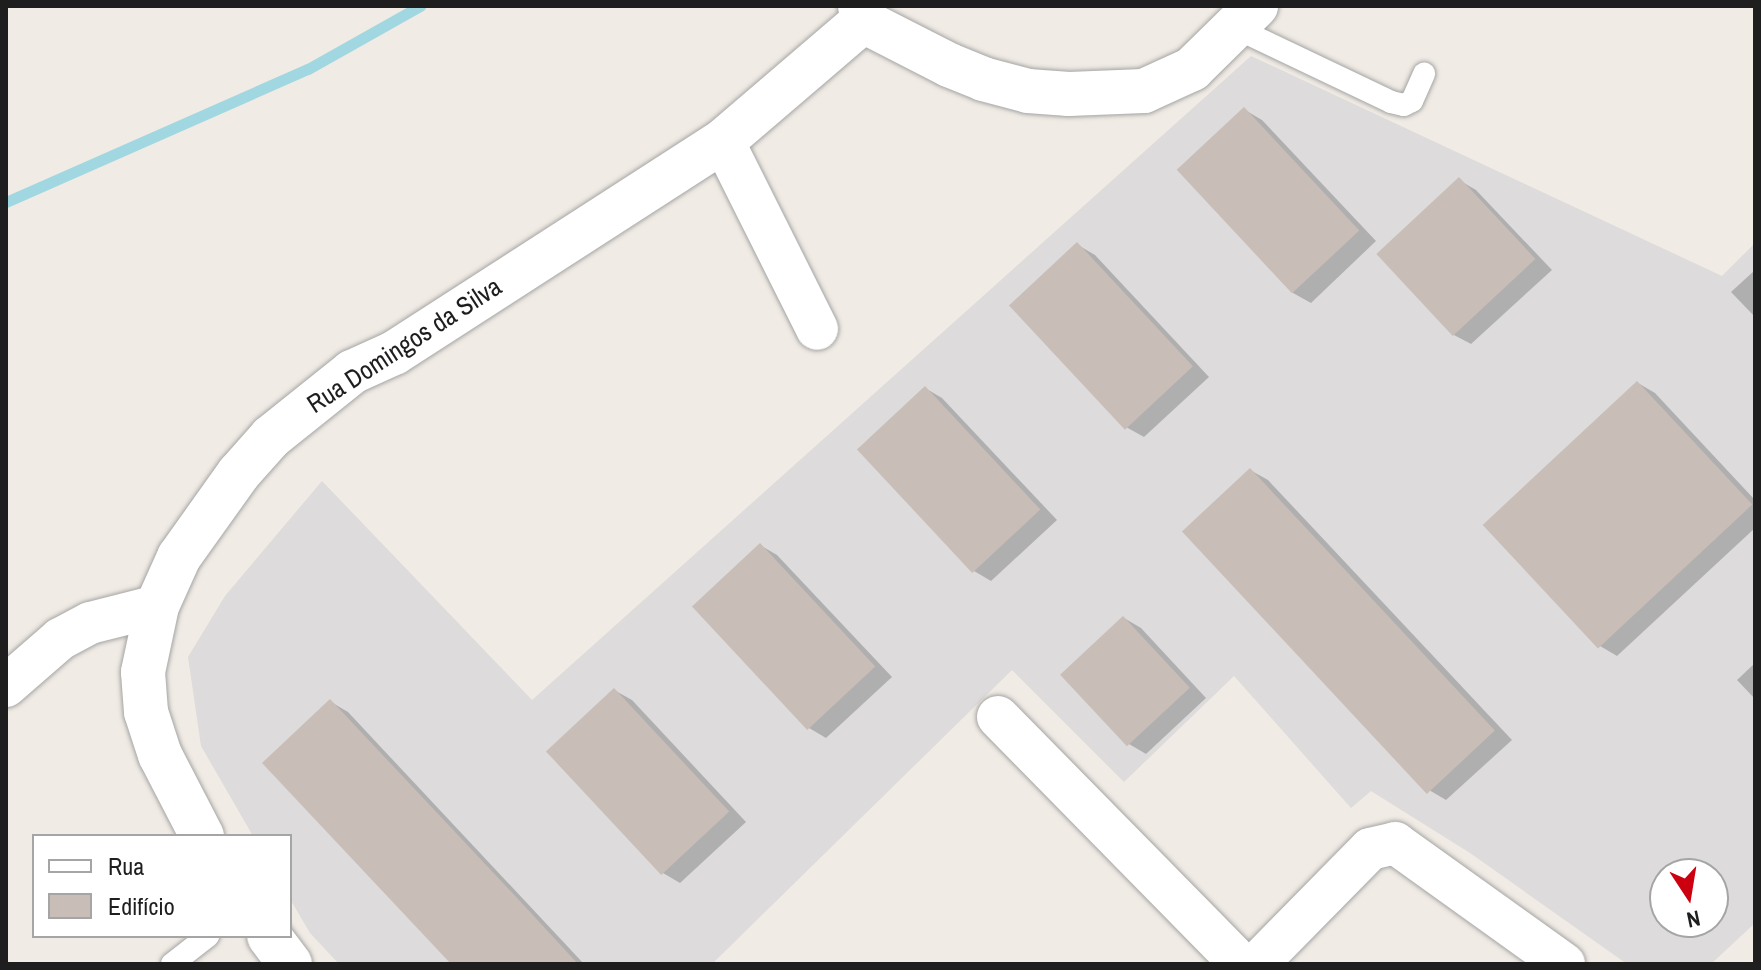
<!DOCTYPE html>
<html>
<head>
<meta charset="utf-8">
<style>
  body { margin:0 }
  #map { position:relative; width:1761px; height:970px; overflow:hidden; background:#f0ebe4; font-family:"Archivo Narrow",sans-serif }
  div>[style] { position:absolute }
  .residential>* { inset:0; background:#dddbdb }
  .shadow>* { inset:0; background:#0003 }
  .stream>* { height:11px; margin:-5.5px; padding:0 5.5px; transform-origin:5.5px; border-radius:5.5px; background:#a1d7e1 }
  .building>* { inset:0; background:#c8bdb7; transform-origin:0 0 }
  .roads { filter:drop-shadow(0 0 2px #a5a5a5) drop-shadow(0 0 2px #a5a5a5) }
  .service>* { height:22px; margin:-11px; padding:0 11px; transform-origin:11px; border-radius:11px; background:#fff }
  .minor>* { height:42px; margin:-21px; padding:0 21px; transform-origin:21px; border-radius:21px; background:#fff }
  .tertiary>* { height:44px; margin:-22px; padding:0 22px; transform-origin:22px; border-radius:22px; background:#fff }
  span { translate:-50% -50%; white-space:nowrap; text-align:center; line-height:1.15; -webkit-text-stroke:6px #fff; paint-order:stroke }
  .street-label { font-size:26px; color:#1e1e1e }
  .frame { position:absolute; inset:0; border:8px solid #1e1e1e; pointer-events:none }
  .legend { position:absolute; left:32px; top:834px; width:260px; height:104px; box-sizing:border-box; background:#fff; border:2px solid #a5a5a5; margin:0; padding:10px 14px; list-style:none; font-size:24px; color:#1e1e1e }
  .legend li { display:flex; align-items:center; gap:16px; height:40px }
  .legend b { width:40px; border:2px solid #a5a5a5 }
  .north { position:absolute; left:1649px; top:858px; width:80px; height:80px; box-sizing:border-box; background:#fff; border:2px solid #a5a5a5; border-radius:50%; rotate:168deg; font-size:22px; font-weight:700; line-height:32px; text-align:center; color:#1e1e1e }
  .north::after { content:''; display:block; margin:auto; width:28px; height:36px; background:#cd0010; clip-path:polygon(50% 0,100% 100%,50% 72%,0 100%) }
</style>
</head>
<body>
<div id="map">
  <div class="residential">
    <div style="clip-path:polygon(evenodd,1251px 56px,1722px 276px,1755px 243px,1755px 923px,1711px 964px,1627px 964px,1470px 853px,1371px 791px,1351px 808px,1234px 676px,1124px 782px,1012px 670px,712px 964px,339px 964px,310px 933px,290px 899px,290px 836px,253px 836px,201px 746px,188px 657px,225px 596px,322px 481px,532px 700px,1251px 56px,1665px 874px,1713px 874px,1713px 922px,1665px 922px,1665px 874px)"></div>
  </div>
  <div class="shadow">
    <div style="clip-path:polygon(1245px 110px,1262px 120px,1376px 241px,1311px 303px,1293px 293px)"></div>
    <div style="clip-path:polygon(1459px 180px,1476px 190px,1552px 270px,1471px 344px,1454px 335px)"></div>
    <div style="clip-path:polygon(1078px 245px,1095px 255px,1209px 377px,1144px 437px,1126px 427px)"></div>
    <div style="clip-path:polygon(1755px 270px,1755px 317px,1731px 292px)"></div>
    <div style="clip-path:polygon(1638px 383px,1655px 393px,1755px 500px,1755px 528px,1617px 656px,1600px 646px)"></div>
    <div style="clip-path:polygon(925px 388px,942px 398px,1057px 520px,991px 581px,974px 571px)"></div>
    <div style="clip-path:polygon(1250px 470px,1268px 480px,1512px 740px,1446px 800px,1429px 790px)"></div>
    <div style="clip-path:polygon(760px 545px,777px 555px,892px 677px,826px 738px,809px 728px)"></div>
    <div style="clip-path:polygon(1124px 618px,1141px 628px,1206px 698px,1146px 754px,1129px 744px)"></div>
    <div style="clip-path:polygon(1755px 663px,1755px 699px,1737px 680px)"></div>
    <div style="clip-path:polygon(614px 690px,632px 700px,746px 822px,680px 883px,663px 873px)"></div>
    <div style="clip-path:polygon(331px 702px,348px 712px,584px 964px,454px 964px)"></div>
  </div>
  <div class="stream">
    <div style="left:6px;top:202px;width:330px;rotate:-23.8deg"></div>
    <div style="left:308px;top:69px;width:129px;rotate:-29.4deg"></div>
  </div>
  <div class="building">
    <div style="left:1244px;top:107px;width:169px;height:92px;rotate:47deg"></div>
    <div style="left:1459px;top:177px;width:112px;height:113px;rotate:47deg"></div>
    <div style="left:1077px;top:242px;width:170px;height:93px;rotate:47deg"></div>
    <div style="left:1637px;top:381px;width:169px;height:211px;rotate:47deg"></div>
    <div style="left:925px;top:386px;width:169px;height:93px;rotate:47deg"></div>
    <div style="left:1250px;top:468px;width:359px;height:93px;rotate:47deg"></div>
    <div style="left:760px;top:543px;width:169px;height:93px;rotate:47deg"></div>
    <div style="left:1123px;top:616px;width:98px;height:86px;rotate:47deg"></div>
    <div style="left:614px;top:688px;width:169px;height:93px;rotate:47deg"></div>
    <div style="clip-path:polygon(330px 699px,518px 899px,578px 964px,451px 964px,262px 763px)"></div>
  </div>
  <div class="roads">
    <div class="service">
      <div style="left:1236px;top:28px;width:172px;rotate:25.5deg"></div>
      <div style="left:1391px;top:102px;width:13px;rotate:13deg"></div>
      <div style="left:1404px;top:105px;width:9px;rotate:-27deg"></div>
      <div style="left:1412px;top:101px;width:30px;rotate:-66deg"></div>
      <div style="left:172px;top:964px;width:46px;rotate:-37.9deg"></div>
    </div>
    <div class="minor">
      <div style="left:723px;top:141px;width:210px;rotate:63.4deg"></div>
      <div style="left:6px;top:686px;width:72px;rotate:-41deg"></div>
      <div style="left:60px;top:639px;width:34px;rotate:-28deg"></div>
      <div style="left:90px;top:623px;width:69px;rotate:-14.2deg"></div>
      <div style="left:998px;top:717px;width:346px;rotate:45.5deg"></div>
      <div style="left:1257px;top:964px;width:161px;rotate:-45.5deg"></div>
      <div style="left:1370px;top:849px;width:26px;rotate:-13deg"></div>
      <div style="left:1395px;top:843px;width:208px;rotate:35.6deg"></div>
    </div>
    <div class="tertiary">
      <div style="left:860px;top:6px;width:15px;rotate:79deg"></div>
      <div style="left:863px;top:21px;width:97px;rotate:27.1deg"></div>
      <div style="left:949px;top:65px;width:37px;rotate:22deg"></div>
      <div style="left:983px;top:79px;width:47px;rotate:14.9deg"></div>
      <div style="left:1028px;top:91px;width:41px;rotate:4.2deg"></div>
      <div style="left:1069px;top:94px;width:75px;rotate:-2.3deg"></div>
      <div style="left:1144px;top:91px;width:53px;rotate:-24.6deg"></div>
      <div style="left:1192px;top:69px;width:90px;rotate:-44.5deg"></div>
      <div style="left:202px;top:836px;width:91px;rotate:-117.4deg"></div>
      <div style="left:160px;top:755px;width:45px;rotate:-108deg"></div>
      <div style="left:146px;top:712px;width:40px;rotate:-94.3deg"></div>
      <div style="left:143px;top:672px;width:67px;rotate:-78deg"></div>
      <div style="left:157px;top:606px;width:54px;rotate:-65.8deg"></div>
      <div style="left:179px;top:557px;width:103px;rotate:-54.5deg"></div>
      <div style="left:239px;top:473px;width:48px;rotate:-48.4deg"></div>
      <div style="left:271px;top:437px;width:104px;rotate:-38.7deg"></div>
      <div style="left:352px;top:372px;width:46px;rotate:-24.3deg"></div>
      <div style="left:394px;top:353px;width:391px;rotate:-32.8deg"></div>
      <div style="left:723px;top:141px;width:184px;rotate:-40.6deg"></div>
      <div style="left:269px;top:936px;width:35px;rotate:53deg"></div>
    </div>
  </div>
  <div class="street-label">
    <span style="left:404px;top:345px;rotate:-33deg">Rua Domingos da Silva</span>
  </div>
  <div class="frame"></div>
  <ul class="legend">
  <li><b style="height:10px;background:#fff"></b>Rua</li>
  <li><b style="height:22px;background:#c8bdb7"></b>Edifício</li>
  </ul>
  <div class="north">N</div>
</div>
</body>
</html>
